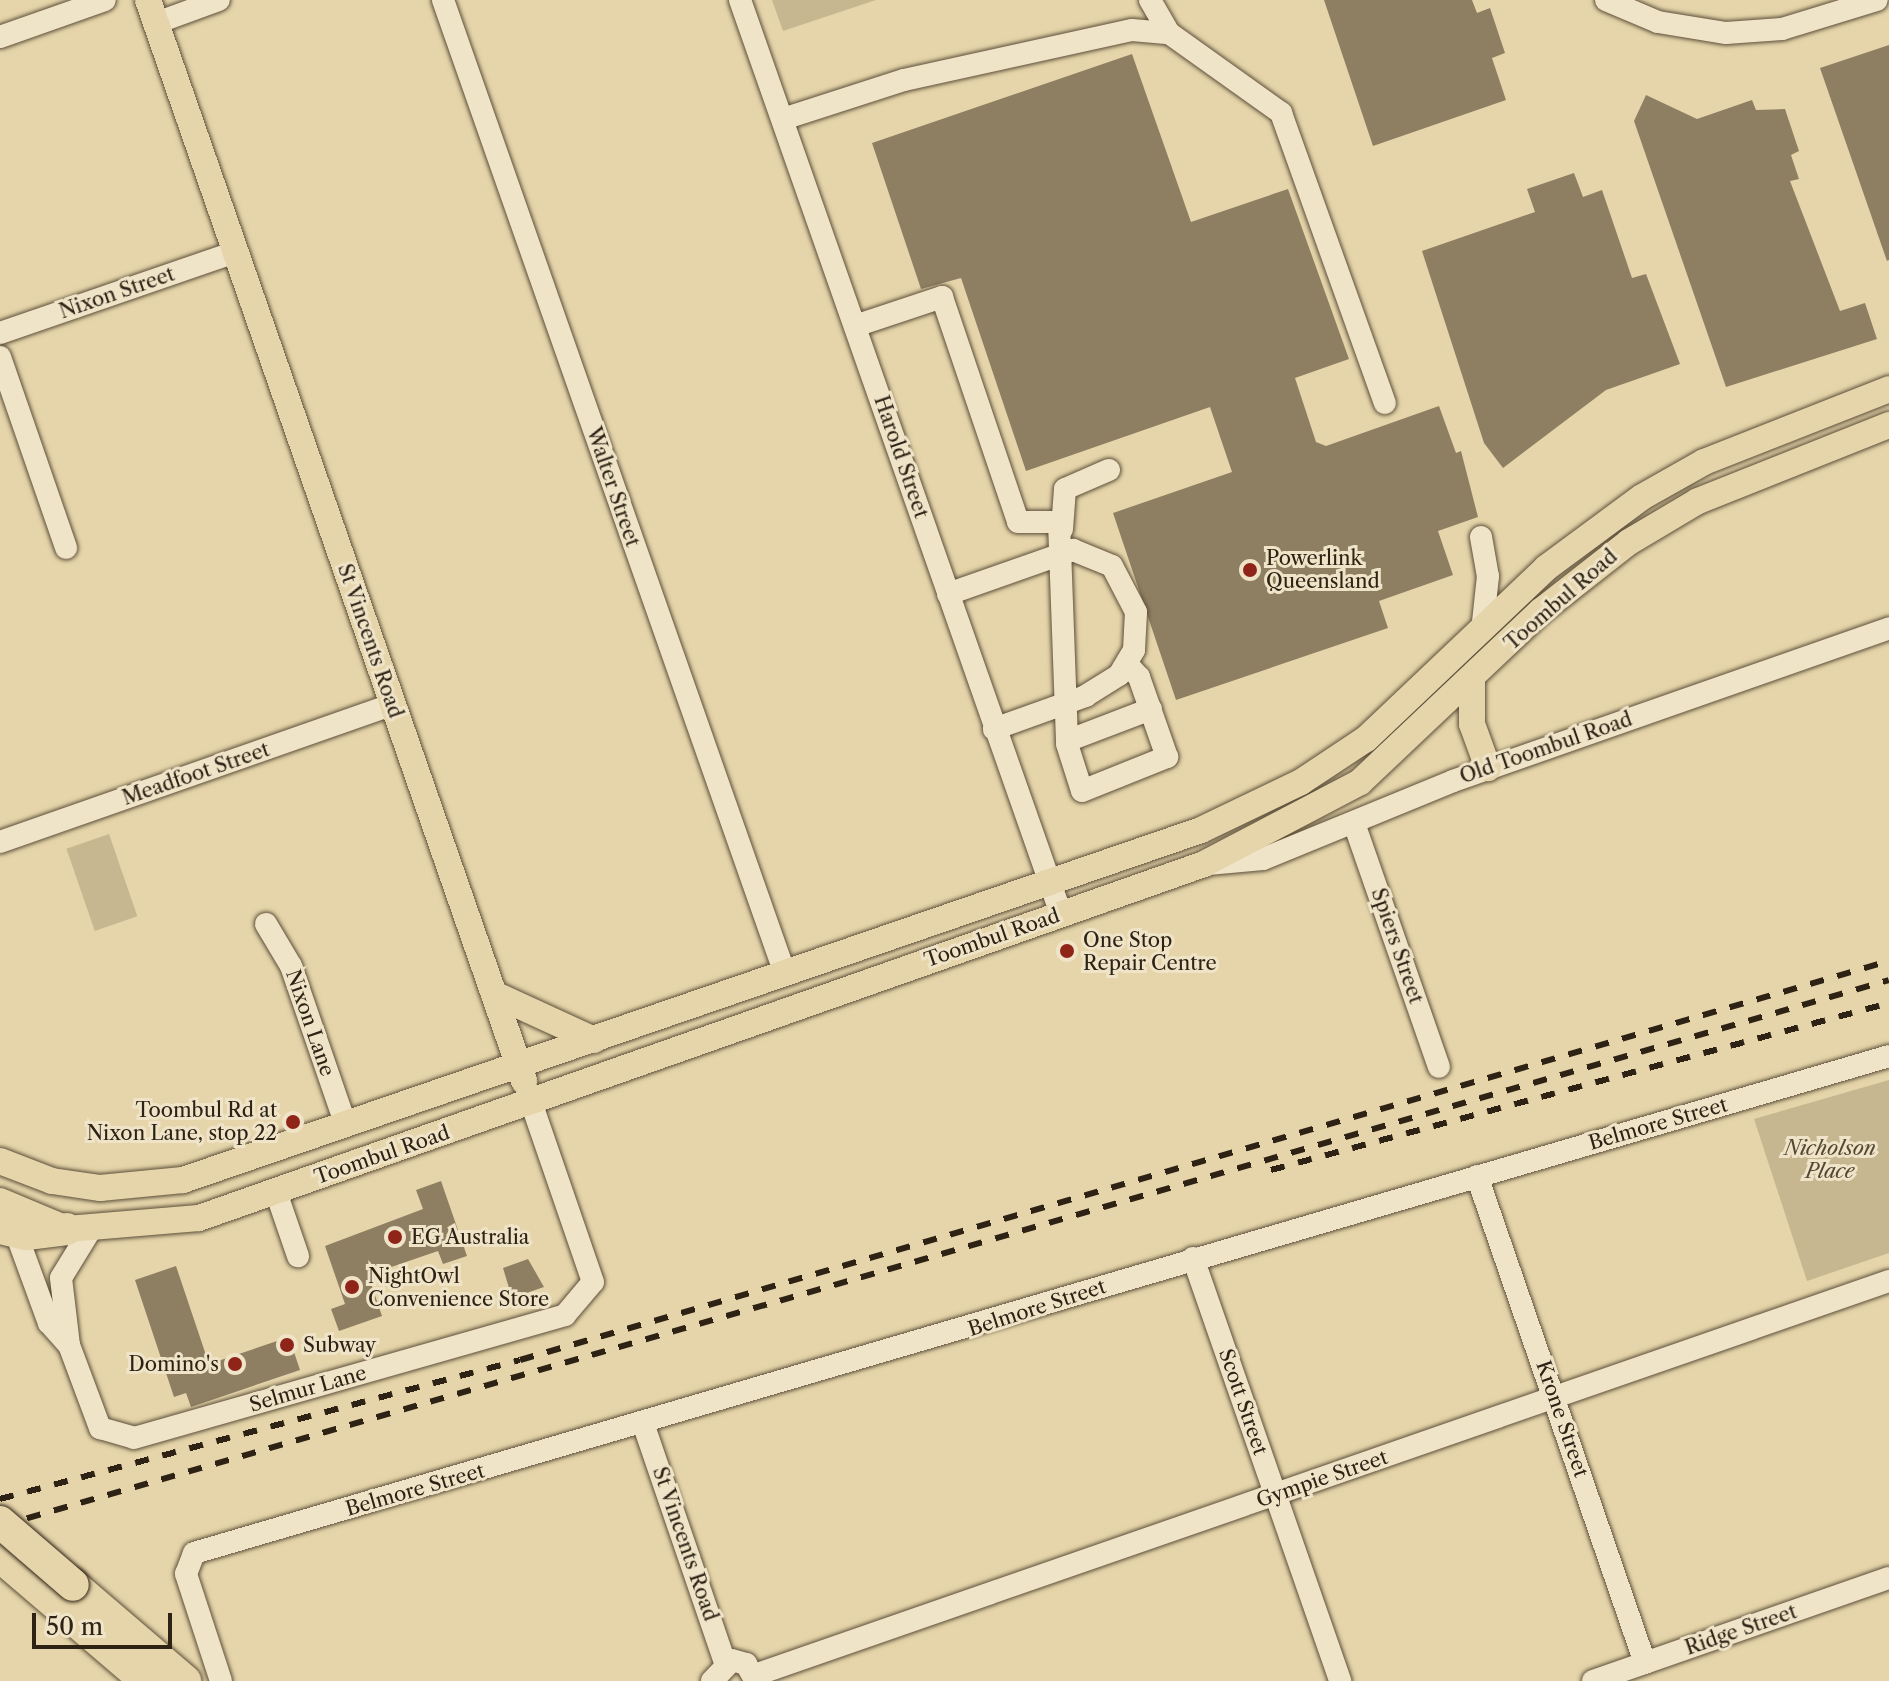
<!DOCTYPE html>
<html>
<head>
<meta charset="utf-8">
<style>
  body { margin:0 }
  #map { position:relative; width:1889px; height:1681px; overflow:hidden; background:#e6d5aa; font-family:"Libre Caslon Text",serif }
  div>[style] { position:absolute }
  .green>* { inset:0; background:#c7b791; transform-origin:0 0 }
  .building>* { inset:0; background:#8e7f62 }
  .roads { filter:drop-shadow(0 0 2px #5c4f3a) drop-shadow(0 0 2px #5c4f3a) }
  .minor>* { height:22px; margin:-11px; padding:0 11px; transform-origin:11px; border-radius:11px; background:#efe4c8 }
  .major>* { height:26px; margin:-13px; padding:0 13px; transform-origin:13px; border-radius:13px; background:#e6d5aa }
  .highway>* { height:32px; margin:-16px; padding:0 16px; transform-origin:16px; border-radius:16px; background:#e6d5aa }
  .rail>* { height:6px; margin-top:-3px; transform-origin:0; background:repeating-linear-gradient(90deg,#2e2215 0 14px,transparent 0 28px) }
  .bridges { filter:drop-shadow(0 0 2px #2e2215) drop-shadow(0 0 2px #2e2215) }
  .highway-bridge>* { height:32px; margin:-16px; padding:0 16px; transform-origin:16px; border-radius:16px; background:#e6d5aa }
  .dots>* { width:22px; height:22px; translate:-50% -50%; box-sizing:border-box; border:4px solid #efe4c8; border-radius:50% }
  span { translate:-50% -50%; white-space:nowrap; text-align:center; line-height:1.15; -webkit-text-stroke:6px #efe4c8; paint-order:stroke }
  .street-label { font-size:20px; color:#2e2215 }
  .poi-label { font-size:20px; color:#2e2215 }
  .left { translate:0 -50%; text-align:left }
  .right { translate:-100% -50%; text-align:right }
  .park-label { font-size:20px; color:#544734; font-style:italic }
  .scale { position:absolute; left:32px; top:1613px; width:140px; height:36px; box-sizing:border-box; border:4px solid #2e2215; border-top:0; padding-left:10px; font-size:24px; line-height:28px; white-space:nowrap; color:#2e2215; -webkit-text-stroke:6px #efe4c8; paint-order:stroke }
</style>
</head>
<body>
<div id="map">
  <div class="green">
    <div style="clip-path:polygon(772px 0,876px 0,783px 31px)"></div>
    <div style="left:109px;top:834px;width:87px;height:45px;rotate:71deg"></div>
    <div style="clip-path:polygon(1889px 1080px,1889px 1253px,1807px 1281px,1754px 1119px)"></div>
  </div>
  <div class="building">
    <div style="clip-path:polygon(1324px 0,1472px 0,1477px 13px,1490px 8px,1505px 53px,1492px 58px,1506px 100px,1373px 146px)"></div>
    <div style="clip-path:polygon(1889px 45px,1889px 260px,1887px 261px,1820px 68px)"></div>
    <div style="clip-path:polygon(1132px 54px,1191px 222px,1288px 189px,1349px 359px,1295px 378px,1316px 442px,1326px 446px,1439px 406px,1456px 453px,1461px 451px,1478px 517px,1438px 531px,1453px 575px,1379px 601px,1388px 628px,1176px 700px,1113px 513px,1232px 472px,1210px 407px,1026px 471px,961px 278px,921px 289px,872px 143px)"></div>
    <div style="clip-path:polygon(1646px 95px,1697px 119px,1752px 100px,1756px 110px,1785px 109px,1799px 151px,1791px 155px,1799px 179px,1790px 181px,1840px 311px,1865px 303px,1877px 339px,1726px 387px,1634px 121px)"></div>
    <div style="clip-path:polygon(1574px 173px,1583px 197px,1602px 190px,1632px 278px,1646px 274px,1680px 364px,1606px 390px,1503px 468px,1484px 443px,1422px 251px,1535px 212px,1527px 189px)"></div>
    <div style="clip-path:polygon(441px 1181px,467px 1256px,443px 1264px,438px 1251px,368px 1275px,382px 1316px,339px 1331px,331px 1309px,345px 1304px,325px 1246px,423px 1209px,416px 1190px)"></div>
    <div style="clip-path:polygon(528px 1259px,544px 1287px,512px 1298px,503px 1268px)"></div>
    <div style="clip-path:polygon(176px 1266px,209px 1364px,289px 1337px,300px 1370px,191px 1407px,186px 1393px,174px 1397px,135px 1280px)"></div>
  </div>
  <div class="roads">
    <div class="minor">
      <div style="left:443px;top:0;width:1032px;rotate:70.65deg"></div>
      <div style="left:740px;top:0;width:969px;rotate:70.65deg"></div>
      <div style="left:1150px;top:0;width:38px;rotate:60deg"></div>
      <div style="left:1169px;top:33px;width:138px;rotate:35.5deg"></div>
      <div style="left:1281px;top:113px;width:308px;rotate:70.3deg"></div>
      <div style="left:1606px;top:0;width:56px;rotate:22.9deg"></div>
      <div style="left:1658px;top:22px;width:69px;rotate:9.2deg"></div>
      <div style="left:1726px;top:33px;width:56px;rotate:-4.1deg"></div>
      <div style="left:1782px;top:29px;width:99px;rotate:-17deg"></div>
      <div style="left:156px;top:23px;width:67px;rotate:-20.1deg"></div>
      <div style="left:0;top:37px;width:111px;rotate:-19.4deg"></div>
      <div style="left:783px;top:119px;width:127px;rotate:-17.9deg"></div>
      <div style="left:904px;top:80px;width:233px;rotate:-12.4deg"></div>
      <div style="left:1132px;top:30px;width:37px;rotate:5deg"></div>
      <div style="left:855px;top:326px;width:92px;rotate:-18.4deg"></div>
      <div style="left:942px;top:297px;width:237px;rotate:71.3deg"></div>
      <div style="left:1018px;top:522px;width:41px"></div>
      <div style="left:1059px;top:522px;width:222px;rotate:87.9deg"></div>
      <div style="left:1067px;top:744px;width:49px;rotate:72.3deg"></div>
      <div style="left:1082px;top:791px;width:92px;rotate:-21.8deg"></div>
      <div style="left:1167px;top:757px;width:85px;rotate:-109.3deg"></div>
      <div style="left:1139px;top:677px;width:18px;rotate:-133deg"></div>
      <div style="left:0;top:333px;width:249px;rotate:-19deg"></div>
      <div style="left:0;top:357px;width:202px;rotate:70.9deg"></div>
      <div style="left:1062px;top:529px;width:40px;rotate:-85.7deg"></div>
      <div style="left:1065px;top:489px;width:48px;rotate:-23.4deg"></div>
      <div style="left:1481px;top:537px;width:40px;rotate:80deg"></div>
      <div style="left:1488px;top:576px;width:55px;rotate:96.2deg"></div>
      <div style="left:948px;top:594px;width:133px;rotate:-19.4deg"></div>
      <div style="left:1073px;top:550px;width:42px;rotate:22.3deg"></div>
      <div style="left:1112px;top:566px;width:52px;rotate:62.4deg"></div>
      <div style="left:1136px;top:612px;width:38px;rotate:93deg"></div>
      <div style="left:1134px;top:650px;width:29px;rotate:121deg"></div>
      <div style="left:1119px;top:675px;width:39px;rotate:148deg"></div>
      <div style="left:1086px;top:696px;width:98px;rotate:160.3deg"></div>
      <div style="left:1067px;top:741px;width:90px;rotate:-20.9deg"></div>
      <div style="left:1355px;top:826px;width:255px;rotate:70.8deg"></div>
      <div style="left:0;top:842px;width:415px;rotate:-19.3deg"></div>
      <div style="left:1208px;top:864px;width:55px;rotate:-5.2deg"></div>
      <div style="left:1263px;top:859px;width:205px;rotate:-22.3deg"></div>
      <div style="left:1453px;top:781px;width:462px;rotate:-19.3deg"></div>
      <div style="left:266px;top:924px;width:49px;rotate:59.2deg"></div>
      <div style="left:291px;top:966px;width:169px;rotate:71deg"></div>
      <div style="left:1477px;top:1176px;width:515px;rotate:70.97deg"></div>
      <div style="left:276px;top:1192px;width:68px;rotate:71deg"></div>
      <div style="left:91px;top:1229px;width:57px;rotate:121.5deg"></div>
      <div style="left:61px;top:1278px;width:67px;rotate:83.2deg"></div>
      <div style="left:69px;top:1345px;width:89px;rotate:69.5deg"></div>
      <div style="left:100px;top:1428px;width:35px;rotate:16deg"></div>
      <div style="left:134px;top:1438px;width:448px;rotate:-15.9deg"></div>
      <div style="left:565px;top:1315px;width:43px;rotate:-49.7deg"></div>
      <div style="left:593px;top:1282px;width:194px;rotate:-109deg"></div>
      <div style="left:16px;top:1233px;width:96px;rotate:69.9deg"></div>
      <div style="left:49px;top:1323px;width:30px;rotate:48deg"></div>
      <div style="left:1193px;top:1258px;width:448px;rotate:70.8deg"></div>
      <div style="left:644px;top:1426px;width:250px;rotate:71.1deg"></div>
      <div style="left:755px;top:1675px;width:1200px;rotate:-19.16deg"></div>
      <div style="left:221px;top:1681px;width:113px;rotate:-108.1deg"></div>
      <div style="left:186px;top:1574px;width:22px;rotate:-69deg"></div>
      <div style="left:194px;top:1553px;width:1766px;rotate:-16.34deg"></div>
      <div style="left:712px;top:1681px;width:29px;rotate:-46deg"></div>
      <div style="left:732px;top:1660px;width:15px;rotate:16deg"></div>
      <div style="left:746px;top:1664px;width:20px;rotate:60deg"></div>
      <div style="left:1593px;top:1681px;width:313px;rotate:-19.2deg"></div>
    </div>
    <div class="major">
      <div style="left:148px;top:0;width:1145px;rotate:70.82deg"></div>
      <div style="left:1472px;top:681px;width:43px;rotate:90deg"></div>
      <div style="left:1472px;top:724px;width:47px;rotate:70deg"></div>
      <div style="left:494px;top:994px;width:110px;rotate:24.7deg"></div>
      <div style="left:0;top:1161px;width:56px;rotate:21deg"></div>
      <div style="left:52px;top:1181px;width:49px;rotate:8.3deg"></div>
      <div style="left:100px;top:1188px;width:83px;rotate:-5.5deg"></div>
      <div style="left:183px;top:1180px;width:1076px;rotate:-18.97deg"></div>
      <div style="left:1201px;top:830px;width:111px;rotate:-25.6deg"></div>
      <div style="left:1301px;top:782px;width:78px;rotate:-33.5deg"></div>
      <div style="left:1366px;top:739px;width:248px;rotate:-43.5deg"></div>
      <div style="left:1546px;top:568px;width:119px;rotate:-36.5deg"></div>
      <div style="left:1642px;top:497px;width:71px;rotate:-29.4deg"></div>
      <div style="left:1704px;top:462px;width:199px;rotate:-21.5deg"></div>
      <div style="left:0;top:1201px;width:73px;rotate:22.7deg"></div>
      <div style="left:67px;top:1229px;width:132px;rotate:-4.8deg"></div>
      <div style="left:199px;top:1218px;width:1066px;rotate:-19.4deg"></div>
      <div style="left:1204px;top:864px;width:176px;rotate:-27.7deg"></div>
      <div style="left:1360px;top:782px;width:249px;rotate:-43.4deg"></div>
      <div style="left:1541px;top:611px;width:112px;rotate:-38.1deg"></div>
      <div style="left:1629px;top:542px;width:80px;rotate:-30.7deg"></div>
      <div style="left:1698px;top:501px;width:206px;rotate:-21.7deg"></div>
    </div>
    <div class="highway">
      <div style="left:0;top:1228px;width:28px;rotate:13deg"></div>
      <div style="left:27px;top:1234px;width:40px;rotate:-7.1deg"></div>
      <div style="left:0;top:1556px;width:192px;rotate:40.6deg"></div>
      <div style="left:73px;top:1585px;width:148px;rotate:40.6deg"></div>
    </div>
  </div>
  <div class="rail">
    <div style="left:1271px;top:1170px;width:640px;rotate:-15.12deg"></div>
    <div style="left:0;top:1499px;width:538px;rotate:-14.97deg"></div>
    <div style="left:520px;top:1360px;width:1426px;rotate:-16.25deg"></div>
    <div style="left:0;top:1526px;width:1966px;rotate:-16.12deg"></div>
  </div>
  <div class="bridges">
    <div class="highway-bridge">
      <div style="left:0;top:1522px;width:96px;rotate:40.8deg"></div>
    </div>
  </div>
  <div class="dots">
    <div style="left:1250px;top:570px;background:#8f2418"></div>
    <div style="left:1067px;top:951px;background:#8f2418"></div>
    <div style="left:293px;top:1122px;background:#8f2418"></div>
    <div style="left:395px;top:1237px;background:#8f2418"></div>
    <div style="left:352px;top:1287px;background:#8f2418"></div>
    <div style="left:287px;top:1345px;background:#8f2418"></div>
    <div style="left:235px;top:1364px;background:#8f2418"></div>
  </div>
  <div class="street-label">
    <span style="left:117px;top:293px;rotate:-19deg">Nixon Street</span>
    <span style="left:901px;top:457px;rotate:71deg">Harold Street</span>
    <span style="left:613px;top:487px;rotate:71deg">Walter Street</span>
    <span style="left:1561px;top:600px;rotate:-41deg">Toombul Road</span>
    <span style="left:370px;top:641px;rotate:71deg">St Vincents Road</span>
    <span style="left:1546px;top:748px;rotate:-19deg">Old Toombul Road</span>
    <span style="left:196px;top:774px;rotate:-19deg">Meadfoot Street</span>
    <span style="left:992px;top:938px;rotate:-19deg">Toombul Road</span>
    <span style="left:1397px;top:946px;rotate:71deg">Spiers Street</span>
    <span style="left:310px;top:1023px;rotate:71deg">Nixon Lane</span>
    <span style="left:1658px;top:1124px;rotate:-16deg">Belmore Street</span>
    <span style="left:382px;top:1155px;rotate:-19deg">Toombul Road</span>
    <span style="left:1037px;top:1308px;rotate:-18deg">Belmore Street</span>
    <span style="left:308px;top:1389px;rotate:-16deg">Selmur Lane</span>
    <span style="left:1243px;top:1402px;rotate:71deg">Scott Street</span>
    <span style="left:1562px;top:1419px;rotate:71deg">Krone Street</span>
    <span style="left:1322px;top:1479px;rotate:-19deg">Gympie Street</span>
    <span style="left:415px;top:1490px;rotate:-16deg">Belmore Street</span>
    <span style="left:685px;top:1544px;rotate:71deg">St Vincents Road</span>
    <span style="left:1741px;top:1630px;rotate:-19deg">Ridge Street</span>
  </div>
  <div class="poi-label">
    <span class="left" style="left:1266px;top:570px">Powerlink<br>Queensland</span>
    <span class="left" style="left:1083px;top:952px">One Stop<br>Repair Centre</span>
    <span class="right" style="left:277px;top:1122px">Toombul Rd at<br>Nixon Lane, stop 22</span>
    <span class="left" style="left:411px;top:1237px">EG Australia</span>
    <span class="left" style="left:368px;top:1288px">NightOwl<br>Convenience Store</span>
    <span class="left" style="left:303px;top:1345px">Subway</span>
    <span class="right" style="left:219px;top:1364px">Domino's</span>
  </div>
  <div class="park-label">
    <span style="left:1830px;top:1160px">Nicholson<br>Place</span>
  </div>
  <div class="scale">50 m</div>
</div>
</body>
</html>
